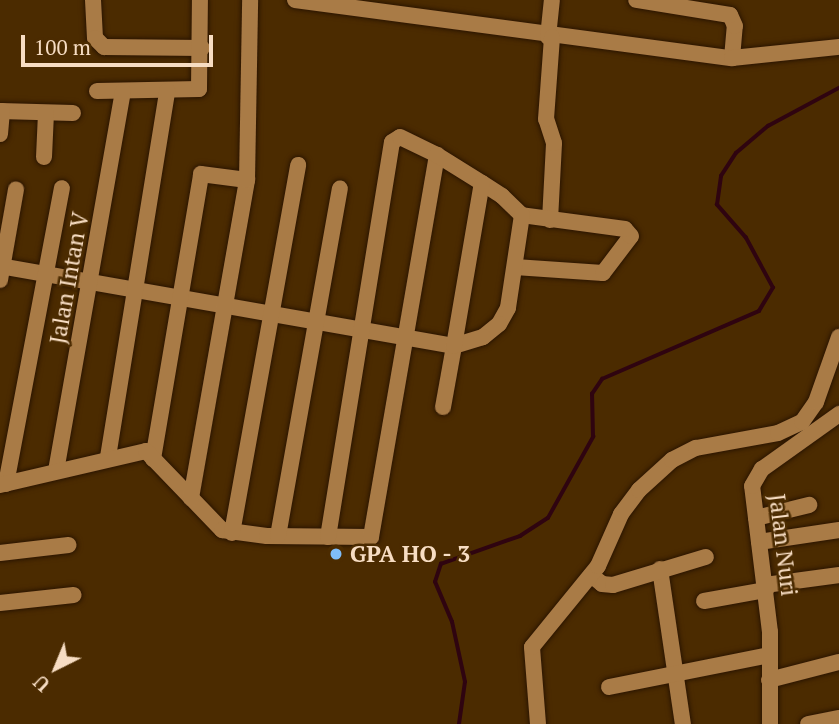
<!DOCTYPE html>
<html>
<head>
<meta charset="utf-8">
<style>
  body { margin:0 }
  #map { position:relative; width:839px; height:724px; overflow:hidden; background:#4b2b00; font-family:"PT Serif",serif }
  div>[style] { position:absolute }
  .stream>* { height:3.5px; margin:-1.75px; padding:0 1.75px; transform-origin:1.75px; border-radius:1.75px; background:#2f0410 }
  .roads { filter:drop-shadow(0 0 2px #2b1500) drop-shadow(0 0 2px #2b1500) }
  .minor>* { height:16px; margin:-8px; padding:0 8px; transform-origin:8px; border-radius:8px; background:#a97b46 }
  .dots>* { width:19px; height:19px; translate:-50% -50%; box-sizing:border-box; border:4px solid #4b2b00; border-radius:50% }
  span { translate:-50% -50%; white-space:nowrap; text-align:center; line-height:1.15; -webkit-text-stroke:5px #4b2b00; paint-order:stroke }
  .street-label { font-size:23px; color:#f7ddc3 }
  .poi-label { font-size:23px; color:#f7ddc3; font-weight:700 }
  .left { translate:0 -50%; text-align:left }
  .north { position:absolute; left:21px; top:633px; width:70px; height:70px; -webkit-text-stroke:5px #4b2b00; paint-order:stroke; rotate:223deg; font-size:19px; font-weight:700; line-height:28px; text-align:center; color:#f7ddc3 }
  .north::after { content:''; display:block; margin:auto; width:24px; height:32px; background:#f7ddc3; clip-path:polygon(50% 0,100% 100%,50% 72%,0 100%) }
  .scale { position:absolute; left:21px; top:35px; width:192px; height:32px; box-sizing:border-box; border:4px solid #f7ddc3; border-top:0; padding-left:9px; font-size:21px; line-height:24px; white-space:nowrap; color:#f7ddc3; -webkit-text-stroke:5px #4b2b00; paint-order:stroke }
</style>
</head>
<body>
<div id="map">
  <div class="stream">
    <div style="left:459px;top:724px;width:42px;rotate:-81.9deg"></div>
    <div style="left:465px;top:682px;width:61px;rotate:-102.2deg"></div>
    <div style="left:452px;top:622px;width:43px;rotate:-113deg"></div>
    <div style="left:435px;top:582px;width:19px;rotate:-72deg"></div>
    <div style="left:441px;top:564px;width:84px;rotate:-19.5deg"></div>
    <div style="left:520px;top:536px;width:33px;rotate:-33deg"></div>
    <div style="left:548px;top:518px;width:93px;rotate:-60.9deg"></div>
    <div style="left:593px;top:437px;width:43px;rotate:-91.3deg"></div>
    <div style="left:592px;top:394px;width:18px;rotate:-56deg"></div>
    <div style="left:602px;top:379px;width:171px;rotate:-23.4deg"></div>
    <div style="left:759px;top:311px;width:27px;rotate:-59deg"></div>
    <div style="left:773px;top:288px;width:57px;rotate:-118.4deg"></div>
    <div style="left:746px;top:238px;width:44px;rotate:-131.3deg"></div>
    <div style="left:717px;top:205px;width:29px;rotate:-82deg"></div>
    <div style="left:721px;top:176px;width:27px;rotate:-57deg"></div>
    <div style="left:736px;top:153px;width:42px;rotate:-40.2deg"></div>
    <div style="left:768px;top:126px;width:81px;rotate:-28.2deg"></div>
  </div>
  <div class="roads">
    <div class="minor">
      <div style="left:93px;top:0;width:38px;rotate:87deg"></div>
      <div style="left:95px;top:38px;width:13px;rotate:45deg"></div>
      <div style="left:104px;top:47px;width:98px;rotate:0.6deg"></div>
      <div style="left:295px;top:0;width:441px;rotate:7.6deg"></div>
      <div style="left:732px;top:58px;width:32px;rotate:-85deg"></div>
      <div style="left:735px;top:26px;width:12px;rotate:-114deg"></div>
      <div style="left:730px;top:15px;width:95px;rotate:-170.9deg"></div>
      <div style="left:548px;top:37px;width:37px;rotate:-84deg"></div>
      <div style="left:732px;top:58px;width:108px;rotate:-5.9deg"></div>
      <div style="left:97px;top:91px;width:102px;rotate:-1.1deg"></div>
      <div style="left:199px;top:89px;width:89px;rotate:-89.4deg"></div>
      <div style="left:0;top:111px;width:73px;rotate:1.6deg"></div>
      <div style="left:0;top:134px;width:23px;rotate:-85deg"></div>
      <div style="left:44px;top:157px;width:44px;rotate:-87.4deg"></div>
      <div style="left:550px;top:220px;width:77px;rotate:-87deg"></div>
      <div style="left:554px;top:143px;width:25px;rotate:-108deg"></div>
      <div style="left:546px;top:119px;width:82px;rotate:-85.8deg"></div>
      <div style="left:0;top:266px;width:461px;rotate:10deg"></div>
      <div style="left:454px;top:346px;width:62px;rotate:100.2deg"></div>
      <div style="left:515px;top:267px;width:88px;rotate:3.9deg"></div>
      <div style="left:603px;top:273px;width:46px;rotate:-52.9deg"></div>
      <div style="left:631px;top:236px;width:9px;rotate:-131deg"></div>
      <div style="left:625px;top:229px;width:104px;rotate:-172.3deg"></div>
      <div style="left:0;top:280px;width:92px;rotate:-80deg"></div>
      <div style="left:108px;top:457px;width:371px;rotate:-80.8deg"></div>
      <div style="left:153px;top:459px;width:289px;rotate:-80.4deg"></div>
      <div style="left:201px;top:174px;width:46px;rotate:7.4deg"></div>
      <div style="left:56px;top:471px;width:385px;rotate:-80deg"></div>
      <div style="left:6px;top:484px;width:301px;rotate:-79.3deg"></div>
      <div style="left:0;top:485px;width:150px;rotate:-13.1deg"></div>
      <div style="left:146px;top:451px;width:110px;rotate:46.1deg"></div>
      <div style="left:222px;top:530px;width:45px;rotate:7.6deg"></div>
      <div style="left:267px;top:536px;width:104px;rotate:0.6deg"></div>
      <div style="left:371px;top:537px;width:388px;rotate:-80.2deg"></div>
      <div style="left:191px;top:498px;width:323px;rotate:-80deg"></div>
      <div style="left:247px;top:180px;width:180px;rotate:-89deg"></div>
      <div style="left:756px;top:518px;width:55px;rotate:-13.8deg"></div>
      <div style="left:232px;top:533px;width:374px;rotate:-79.8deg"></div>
      <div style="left:278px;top:536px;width:353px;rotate:-79.9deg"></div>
      <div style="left:328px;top:537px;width:400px;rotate:-80.8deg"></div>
      <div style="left:392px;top:142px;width:9px;rotate:-32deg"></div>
      <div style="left:400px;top:137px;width:41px;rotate:25.9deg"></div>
      <div style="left:437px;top:155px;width:53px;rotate:31.9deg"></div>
      <div style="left:482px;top:183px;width:24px;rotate:33deg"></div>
      <div style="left:502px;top:196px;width:28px;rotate:44deg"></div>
      <div style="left:522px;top:215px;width:94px;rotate:98.6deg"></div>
      <div style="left:508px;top:308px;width:18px;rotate:119deg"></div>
      <div style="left:499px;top:324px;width:21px;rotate:141deg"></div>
      <div style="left:483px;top:337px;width:30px;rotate:163deg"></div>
      <div style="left:454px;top:346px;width:165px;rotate:-80.3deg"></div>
      <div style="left:759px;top:542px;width:81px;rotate:-8.5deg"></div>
      <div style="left:0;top:553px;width:69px;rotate:-6.6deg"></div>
      <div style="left:660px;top:569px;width:157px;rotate:81.6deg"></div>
      <div style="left:591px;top:575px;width:14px;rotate:39deg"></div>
      <div style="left:602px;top:584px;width:11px;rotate:5deg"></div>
      <div style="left:613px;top:585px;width:97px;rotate:-16.8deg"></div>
      <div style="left:765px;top:585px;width:75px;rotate:-7.7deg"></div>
      <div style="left:704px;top:601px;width:63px;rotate:-10.1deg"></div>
      <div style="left:0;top:603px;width:74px;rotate:-6.2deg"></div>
      <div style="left:769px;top:680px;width:72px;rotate:-14.4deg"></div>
      <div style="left:609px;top:687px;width:163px;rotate:-11.3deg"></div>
      <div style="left:538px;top:724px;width:77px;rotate:-94.5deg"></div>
      <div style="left:532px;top:647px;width:104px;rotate:-50.8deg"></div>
      <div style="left:598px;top:566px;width:57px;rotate:-66.1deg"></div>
      <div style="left:621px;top:514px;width:30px;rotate:-53deg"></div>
      <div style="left:639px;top:490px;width:45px;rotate:-42.3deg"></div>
      <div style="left:672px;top:460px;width:27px;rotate:-27deg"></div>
      <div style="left:696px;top:448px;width:83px;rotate:-10.4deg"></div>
      <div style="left:778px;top:433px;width:26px;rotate:-25deg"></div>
      <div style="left:802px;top:422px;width:24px;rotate:-55deg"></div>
      <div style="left:816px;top:402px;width:69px;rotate:-70.5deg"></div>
      <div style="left:770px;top:724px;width:92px;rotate:-90deg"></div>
      <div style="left:770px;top:632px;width:147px;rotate:-97deg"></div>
      <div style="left:752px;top:486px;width:20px;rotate:-60deg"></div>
      <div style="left:762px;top:469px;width:95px;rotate:-35.5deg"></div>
      <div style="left:808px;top:724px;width:32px;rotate:-11deg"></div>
    </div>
  </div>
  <div class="dots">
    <div style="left:336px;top:554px;background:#7fbdf9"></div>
  </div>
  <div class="street-label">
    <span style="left:69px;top:278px;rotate:-80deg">Jalan Intan V</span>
    <span style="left:783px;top:545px;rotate:83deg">Jalan Nuri</span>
  </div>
  <div class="poi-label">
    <span class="left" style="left:350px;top:554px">GPA HO - 3</span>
  </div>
  <div class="north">U</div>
  <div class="scale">100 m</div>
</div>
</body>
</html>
